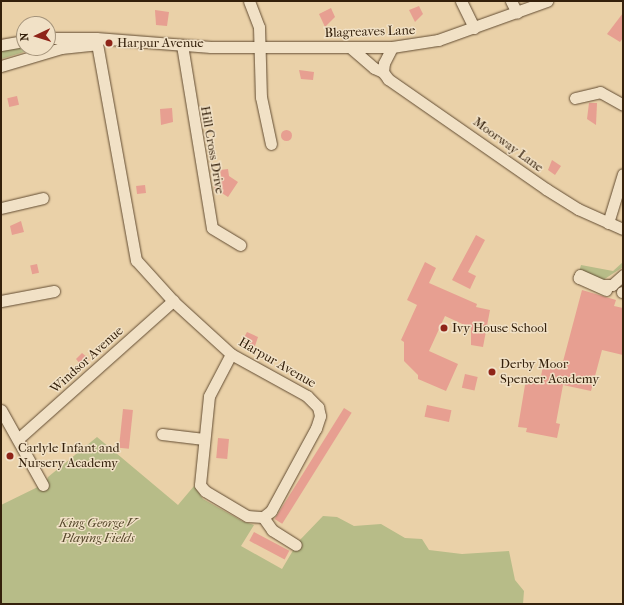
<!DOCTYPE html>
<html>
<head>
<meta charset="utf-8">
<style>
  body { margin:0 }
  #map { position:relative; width:624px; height:605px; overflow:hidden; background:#ead1a8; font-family:"IM FELL French Canon",serif }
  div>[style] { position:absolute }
  .green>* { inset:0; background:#b7bc88 }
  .building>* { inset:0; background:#e79f91; transform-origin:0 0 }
  .round { border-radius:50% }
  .roads { filter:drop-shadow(0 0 1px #624c32) drop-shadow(0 0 1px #624c32) }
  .minor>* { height:11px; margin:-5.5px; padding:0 5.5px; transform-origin:5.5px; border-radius:5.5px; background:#f1e1c6 }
  .dots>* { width:11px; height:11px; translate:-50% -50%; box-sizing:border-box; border:2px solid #f1e1c6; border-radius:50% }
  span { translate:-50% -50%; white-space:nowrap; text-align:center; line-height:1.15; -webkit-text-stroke:3px #f1e1c6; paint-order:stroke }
  .street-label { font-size:13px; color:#34200b }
  .poi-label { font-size:13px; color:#34200b }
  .left { translate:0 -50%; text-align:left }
  .park-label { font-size:13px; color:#55472a; font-style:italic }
  .frame { position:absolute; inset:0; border:2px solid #34200b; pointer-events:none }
  .north { position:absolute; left:16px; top:16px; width:40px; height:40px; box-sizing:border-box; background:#f1e1c6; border:1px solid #a5947b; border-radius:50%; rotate:266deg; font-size:11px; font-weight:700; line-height:16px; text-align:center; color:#34200b }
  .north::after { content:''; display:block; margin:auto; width:14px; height:18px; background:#8f2418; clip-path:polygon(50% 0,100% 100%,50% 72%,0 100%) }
</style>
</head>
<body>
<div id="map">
  <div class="green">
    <div style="clip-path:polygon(24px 44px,24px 48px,37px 48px,1px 59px,1px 49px)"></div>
    <div style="clip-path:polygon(623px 262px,623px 267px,600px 282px,579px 272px,581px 265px,613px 271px)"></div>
    <div style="clip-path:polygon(97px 437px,178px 505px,194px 486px,203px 499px,242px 521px,254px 525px,241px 546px,282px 569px,298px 542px,323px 516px,337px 517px,354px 526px,381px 524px,405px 538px,422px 539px,429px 550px,462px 554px,509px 551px,515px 580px,524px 591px,523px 604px,1px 604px,1px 505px,46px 483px,48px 477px)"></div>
  </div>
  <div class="building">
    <div style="clip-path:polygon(419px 6px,423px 14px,415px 22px,409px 10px)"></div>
    <div style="clip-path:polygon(331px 8px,335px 17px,325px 27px,319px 14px)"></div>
    <div style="clip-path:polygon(155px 10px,169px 12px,167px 26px,156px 25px)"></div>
    <div style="clip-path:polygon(623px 13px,623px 38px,620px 42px,607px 34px)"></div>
    <div style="clip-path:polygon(299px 70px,314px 72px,313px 80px,301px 79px)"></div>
    <div style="left:17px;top:96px;width:9px;height:10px;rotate:77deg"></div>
    <div style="clip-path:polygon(589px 103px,597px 103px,596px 125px,587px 119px)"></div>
    <div style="clip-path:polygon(172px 108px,173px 122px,161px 125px,160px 109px)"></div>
    <div class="round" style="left:280.5px;top:129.5px;width:11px;height:11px"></div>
    <div style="clip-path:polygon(552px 160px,561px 166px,555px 175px,548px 170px)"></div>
    <div style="clip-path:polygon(228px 169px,229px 176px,238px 182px,228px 197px,214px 188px,221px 178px,220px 170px)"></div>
    <div style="left:145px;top:185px;width:8px;height:9px;rotate:83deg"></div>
    <div style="clip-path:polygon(21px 221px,24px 232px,12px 235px,10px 226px)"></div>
    <div style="clip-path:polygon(476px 235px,485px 240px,468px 272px,476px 276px,470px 289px,452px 280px)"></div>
    <div style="clip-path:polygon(425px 262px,436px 268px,429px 283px,477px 304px,476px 307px,490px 310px,483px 347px,471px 345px,471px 328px,445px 316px,429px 351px,458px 364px,446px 391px,418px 379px,418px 375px,404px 361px,404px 342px,401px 340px,417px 305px,407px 300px)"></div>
    <div style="left:37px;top:264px;width:9px;height:7px;rotate:77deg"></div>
    <div style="clip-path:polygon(582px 290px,616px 300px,614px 306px,623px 308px,623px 355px,602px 350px,591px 391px,563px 385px,556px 423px,560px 424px,557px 438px,526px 432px,527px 428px,518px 427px,525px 385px,529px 379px,540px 381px,543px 366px,561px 369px)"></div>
    <div style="clip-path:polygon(247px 332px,258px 337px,253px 352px,240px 345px)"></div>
    <div style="clip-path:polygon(82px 353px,89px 359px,82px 366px,76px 359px)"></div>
    <div style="left:465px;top:374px;width:13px;height:14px;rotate:13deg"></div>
    <div style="left:427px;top:405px;width:25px;height:12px;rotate:12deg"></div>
    <div style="left:344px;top:408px;width:9px;height:131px;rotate:32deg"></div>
    <div style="left:123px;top:409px;width:10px;height:39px;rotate:6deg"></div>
    <div style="left:218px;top:438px;width:11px;height:20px;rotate:5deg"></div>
    <div style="left:254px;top:532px;width:40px;height:10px;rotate:28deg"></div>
  </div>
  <div class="roads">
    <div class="minor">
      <div style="left:249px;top:1px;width:28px;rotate:69deg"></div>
      <div style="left:259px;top:27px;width:70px;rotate:88.4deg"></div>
      <div style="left:261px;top:97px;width:48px;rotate:78deg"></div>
      <div style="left:461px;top:1px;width:30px;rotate:64deg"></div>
      <div style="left:511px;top:1px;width:13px;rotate:63deg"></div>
      <div style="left:48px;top:38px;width:48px"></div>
      <div style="left:96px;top:38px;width:115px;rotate:4.5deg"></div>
      <div style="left:211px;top:47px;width:181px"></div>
      <div style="left:392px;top:47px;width:47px;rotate:-8.7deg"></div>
      <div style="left:438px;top:40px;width:116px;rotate:-19.7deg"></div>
      <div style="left:96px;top:38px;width:226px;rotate:79.8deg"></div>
      <div style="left:136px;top:260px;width:55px;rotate:47.9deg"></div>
      <div style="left:173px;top:301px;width:79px;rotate:42.4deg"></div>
      <div style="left:231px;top:354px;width:87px;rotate:28.9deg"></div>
      <div style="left:307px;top:396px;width:16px;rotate:45deg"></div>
      <div style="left:318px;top:407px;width:9px;rotate:77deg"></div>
      <div style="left:320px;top:416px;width:13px;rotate:108deg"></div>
      <div style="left:316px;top:428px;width:94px;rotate:118.5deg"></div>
      <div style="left:271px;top:511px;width:10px;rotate:143deg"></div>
      <div style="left:1px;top:45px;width:23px;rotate:-10deg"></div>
      <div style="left:182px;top:45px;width:185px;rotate:80.7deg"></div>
      <div style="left:212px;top:228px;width:33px;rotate:31deg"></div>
      <div style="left:351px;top:48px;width:30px;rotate:41deg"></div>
      <div style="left:374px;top:68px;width:10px;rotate:24deg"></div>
      <div style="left:383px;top:72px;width:9px;rotate:54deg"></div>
      <div style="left:388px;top:79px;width:193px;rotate:34.8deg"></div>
      <div style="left:546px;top:189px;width:38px;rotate:32deg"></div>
      <div style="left:578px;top:209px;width:49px;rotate:24deg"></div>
      <div style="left:1px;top:66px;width:63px;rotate:-16.7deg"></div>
      <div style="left:61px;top:48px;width:36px;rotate:-6deg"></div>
      <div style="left:383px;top:72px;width:9px;rotate:-84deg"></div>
      <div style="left:384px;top:63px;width:18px;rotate:-63deg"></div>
      <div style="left:575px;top:98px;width:26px;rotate:-13deg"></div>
      <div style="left:600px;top:92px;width:26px;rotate:29deg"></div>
      <div style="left:1px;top:208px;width:43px;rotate:-13.4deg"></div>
      <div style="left:608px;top:223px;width:51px;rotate:-73deg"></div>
      <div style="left:606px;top:290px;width:30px;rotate:-156deg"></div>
      <div style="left:579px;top:278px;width:3px;rotate:-72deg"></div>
      <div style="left:580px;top:275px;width:24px;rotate:24deg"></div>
      <div style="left:602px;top:285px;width:10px"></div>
      <div style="left:612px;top:285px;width:15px;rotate:-42deg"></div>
      <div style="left:622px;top:292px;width:1px"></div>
      <div style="left:1px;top:301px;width:54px;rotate:-10.7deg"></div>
      <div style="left:231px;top:354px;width:47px;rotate:117.6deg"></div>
      <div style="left:209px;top:396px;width:89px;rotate:95.8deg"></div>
      <div style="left:200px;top:485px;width:8px;rotate:50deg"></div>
      <div style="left:205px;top:491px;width:49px;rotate:30.8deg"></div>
      <div style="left:247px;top:516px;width:16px;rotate:4deg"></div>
      <div style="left:263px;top:517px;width:16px;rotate:55deg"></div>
      <div style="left:272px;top:530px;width:28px;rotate:32deg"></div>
      <div style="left:1px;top:410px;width:86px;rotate:60.8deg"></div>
      <div style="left:162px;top:434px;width:42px;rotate:6.8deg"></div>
      <div style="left:18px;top:439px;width:208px;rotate:-41.7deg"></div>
    </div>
  </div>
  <div class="dots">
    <div style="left:109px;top:43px;background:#8f2418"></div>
    <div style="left:444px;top:328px;background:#8f2418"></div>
    <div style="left:492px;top:372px;background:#8f2418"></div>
    <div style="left:10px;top:456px;background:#8f2418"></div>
  </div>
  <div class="street-label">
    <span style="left:370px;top:32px;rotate:-2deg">Blagreaves Lane</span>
    <span style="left:508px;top:145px;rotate:36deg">Moorway Lane</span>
    <span style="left:212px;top:150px;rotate:80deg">Hill Cross Drive</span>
    <span style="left:87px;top:360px;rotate:-42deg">Windsor Avenue</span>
    <span style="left:277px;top:363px;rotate:30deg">Harpur Avenue</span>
  </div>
  <div class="poi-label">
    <span class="left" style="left:117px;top:43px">Harpur Avenue</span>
    <span class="left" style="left:452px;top:328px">Ivy House School</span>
    <span class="left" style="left:500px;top:372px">Derby Moor<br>Spencer Academy</span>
    <span class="left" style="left:18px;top:456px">Carlyle Infant and<br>Nursery Academy</span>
  </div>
  <div class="park-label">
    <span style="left:98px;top:531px">King George V<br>Playing Fields</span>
  </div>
  <div class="frame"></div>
  <div class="north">N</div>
</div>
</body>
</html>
